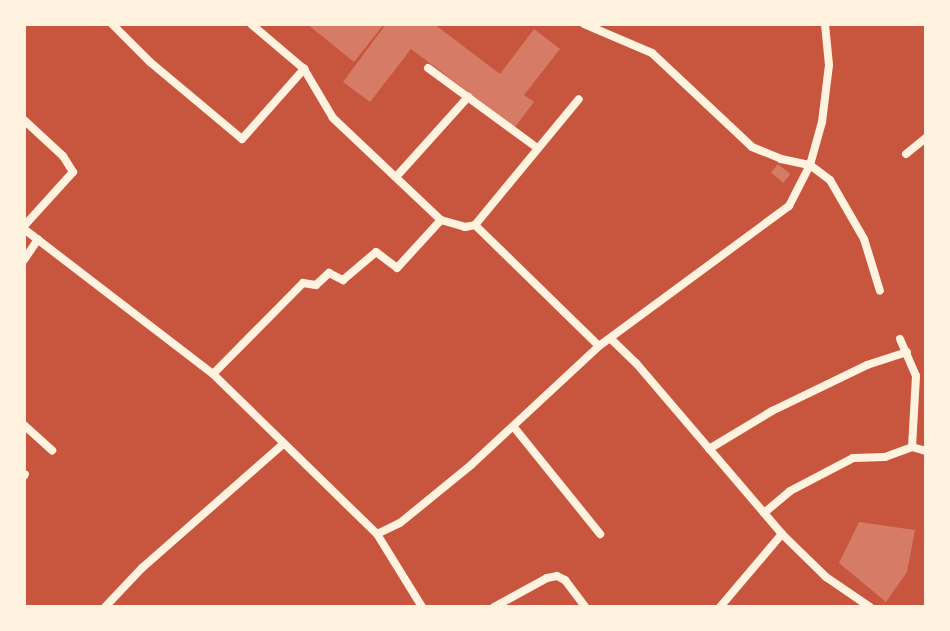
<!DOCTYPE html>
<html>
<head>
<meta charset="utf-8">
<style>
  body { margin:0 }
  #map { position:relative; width:950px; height:631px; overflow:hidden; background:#c8553d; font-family:"IBM Plex Sans",sans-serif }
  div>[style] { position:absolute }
  .building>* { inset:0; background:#d67c66; transform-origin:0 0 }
  .minor>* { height:8px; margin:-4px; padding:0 4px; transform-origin:4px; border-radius:4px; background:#fff3e0 }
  span { translate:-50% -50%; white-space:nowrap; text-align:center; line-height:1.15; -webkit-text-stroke:8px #fff3e0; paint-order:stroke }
  .frame { position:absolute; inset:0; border:26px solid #fff3e0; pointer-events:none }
</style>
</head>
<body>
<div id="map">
  <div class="building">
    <div style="clip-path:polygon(307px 24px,384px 24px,354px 62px)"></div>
    <div style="clip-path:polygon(386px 24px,434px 24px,500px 74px,534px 29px,560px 49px,524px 95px,534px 102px,515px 127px,411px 49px,370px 102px,343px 82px)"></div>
    <div style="left:778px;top:164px;width:16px;height:11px;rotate:40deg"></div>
    <div style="clip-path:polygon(859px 522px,915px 530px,907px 572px,886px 602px,839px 563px)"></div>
  </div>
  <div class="minor">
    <div style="left:112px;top:24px;width:54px;rotate:45deg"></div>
    <div style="left:150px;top:62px;width:120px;rotate:39.9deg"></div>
    <div style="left:242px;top:139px;width:94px;rotate:-48.5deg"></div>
    <div style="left:251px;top:24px;width:70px;rotate:40.3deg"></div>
    <div style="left:304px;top:69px;width:57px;rotate:59.4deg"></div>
    <div style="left:333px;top:118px;width:149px;rotate:43.4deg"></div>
    <div style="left:441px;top:220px;width:25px;rotate:16deg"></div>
    <div style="left:465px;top:227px;width:10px;rotate:-11deg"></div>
    <div style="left:475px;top:225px;width:173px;rotate:44.3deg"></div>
    <div style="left:584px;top:24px;width:74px;rotate:23.1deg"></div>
    <div style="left:652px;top:53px;width:137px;rotate:43.2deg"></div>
    <div style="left:752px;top:147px;width:31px;rotate:22deg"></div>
    <div style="left:781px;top:159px;width:30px;rotate:12deg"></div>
    <div style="left:810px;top:165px;width:25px;rotate:37deg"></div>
    <div style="left:830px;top:180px;width:68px;rotate:60deg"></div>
    <div style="left:864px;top:239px;width:54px;rotate:72.9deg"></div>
    <div style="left:428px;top:68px;width:134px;rotate:36.2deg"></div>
    <div style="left:24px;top:120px;width:53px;rotate:42.7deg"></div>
    <div style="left:63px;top:156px;width:19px;rotate:58deg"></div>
    <div style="left:73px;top:172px;width:73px;rotate:132.2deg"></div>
    <div style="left:906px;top:154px;width:26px;rotate:-39deg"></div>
    <div style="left:396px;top:177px;width:108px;rotate:-48deg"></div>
    <div style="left:475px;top:225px;width:163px;rotate:-50.5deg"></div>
    <div style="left:24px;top:229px;width:238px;rotate:37.5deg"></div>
    <div style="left:213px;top:374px;width:229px;rotate:44.3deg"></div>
    <div style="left:377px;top:534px;width:25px;rotate:-26deg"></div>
    <div style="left:400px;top:523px;width:92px;rotate:-39.2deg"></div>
    <div style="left:471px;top:465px;width:175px;rotate:-42.9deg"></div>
    <div style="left:599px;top:346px;width:236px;rotate:-36.4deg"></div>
    <div style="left:789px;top:206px;width:46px;rotate:-62.9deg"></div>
    <div style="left:810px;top:165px;width:45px;rotate:-74.4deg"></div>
    <div style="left:822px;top:122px;width:57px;rotate:-83deg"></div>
    <div style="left:829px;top:65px;width:41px;rotate:-95.6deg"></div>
    <div style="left:24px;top:260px;width:25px;rotate:-56deg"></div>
    <div style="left:611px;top:339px;width:35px;rotate:44deg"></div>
    <div style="left:636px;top:363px;width:225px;rotate:49.5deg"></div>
    <div style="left:782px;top:534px;width:62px;rotate:44.3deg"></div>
    <div style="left:826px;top:577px;width:53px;rotate:34.3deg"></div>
    <div style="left:900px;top:339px;width:40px;rotate:66.6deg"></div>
    <div style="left:916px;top:376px;width:71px;rotate:93.2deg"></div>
    <div style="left:213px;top:374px;width:128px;rotate:-45.3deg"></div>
    <div style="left:303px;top:283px;width:13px;rotate:9deg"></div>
    <div style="left:316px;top:285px;width:18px;rotate:-43deg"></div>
    <div style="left:329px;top:273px;width:16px;rotate:27deg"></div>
    <div style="left:343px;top:280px;width:43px;rotate:-40.3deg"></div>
    <div style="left:376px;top:252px;width:26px;rotate:37deg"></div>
    <div style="left:397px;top:268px;width:65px;rotate:-47.5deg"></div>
    <div style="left:24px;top:425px;width:38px;rotate:42deg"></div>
    <div style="left:513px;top:426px;width:139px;rotate:51.1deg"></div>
    <div style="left:709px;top:449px;width:74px;rotate:-31.1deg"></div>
    <div style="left:772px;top:411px;width:106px;rotate:-25.8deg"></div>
    <div style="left:867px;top:365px;width:42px;rotate:-18deg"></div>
    <div style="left:24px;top:476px;width:2px;rotate:-63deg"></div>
    <div style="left:764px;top:513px;width:34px;rotate:-40deg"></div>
    <div style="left:790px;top:491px;width:71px;rotate:-27.6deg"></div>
    <div style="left:853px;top:458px;width:32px;rotate:-2deg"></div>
    <div style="left:885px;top:457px;width:29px;rotate:-20deg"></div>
    <div style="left:912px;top:447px;width:15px;rotate:16deg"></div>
    <div style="left:377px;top:534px;width:86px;rotate:58.3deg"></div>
    <div style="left:105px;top:607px;width:54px;rotate:-46.5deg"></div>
    <div style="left:142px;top:568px;width:186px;rotate:-41.3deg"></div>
    <div style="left:494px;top:607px;width:60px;rotate:-28.7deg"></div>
    <div style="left:547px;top:578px;width:10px;rotate:-11deg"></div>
    <div style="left:557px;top:576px;width:9px;rotate:27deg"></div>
    <div style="left:565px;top:580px;width:34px;rotate:53deg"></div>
    <div style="left:720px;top:607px;width:96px;rotate:-49.7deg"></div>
  </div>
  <div class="frame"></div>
</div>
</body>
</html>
